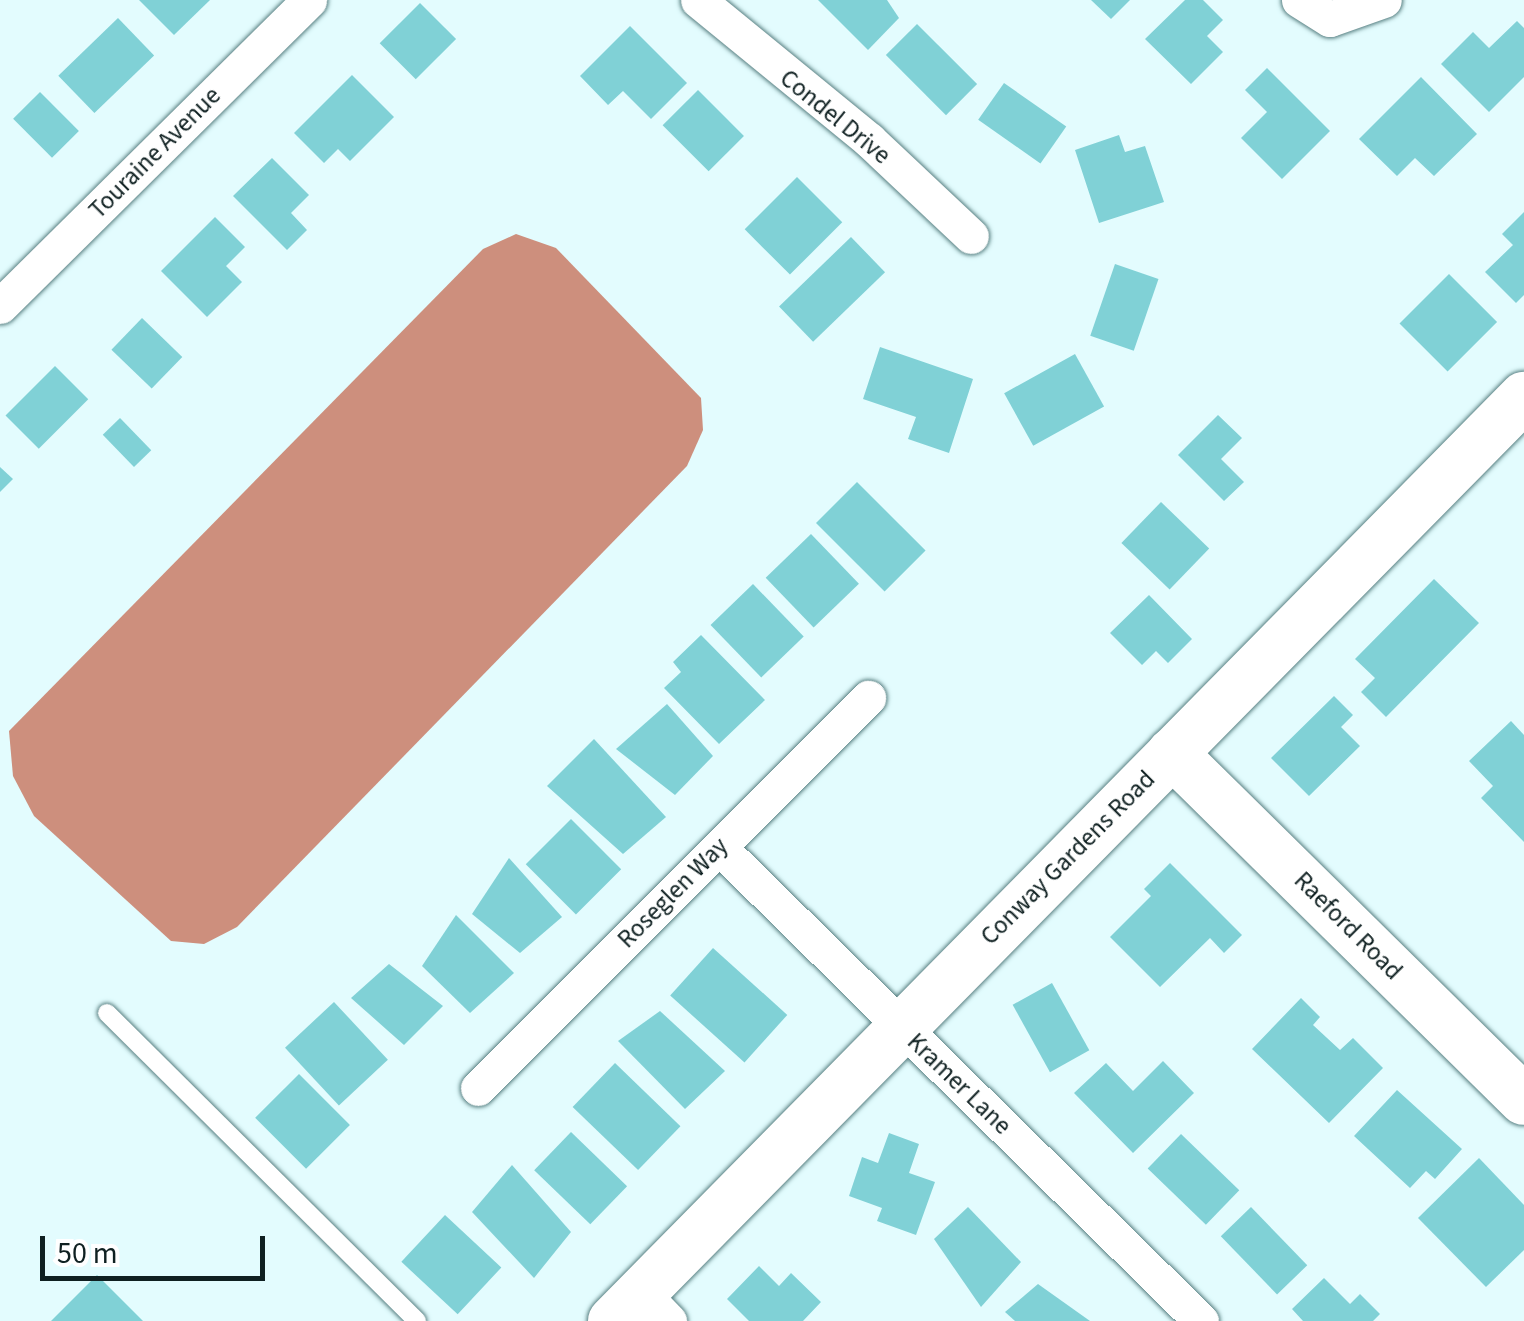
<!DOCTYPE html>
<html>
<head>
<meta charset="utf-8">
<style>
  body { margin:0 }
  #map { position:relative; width:1524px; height:1321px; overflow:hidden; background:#e3fcfe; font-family:"Source Sans 3",sans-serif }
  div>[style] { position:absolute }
  .water>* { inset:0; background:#cd8f7d }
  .building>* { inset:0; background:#80d1d6; transform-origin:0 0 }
  .roads { filter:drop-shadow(0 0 2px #588082) drop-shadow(0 0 2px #588082) }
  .lane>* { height:18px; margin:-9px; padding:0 9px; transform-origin:9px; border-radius:9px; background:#fff }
  .street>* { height:35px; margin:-17.5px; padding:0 17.5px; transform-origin:17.5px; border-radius:17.5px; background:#fff }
  .secondary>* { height:50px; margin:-25px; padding:0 25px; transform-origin:25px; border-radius:25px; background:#fff }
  span { translate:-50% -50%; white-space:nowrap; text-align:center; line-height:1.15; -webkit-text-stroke:8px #fff; paint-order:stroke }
  .street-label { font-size:25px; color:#0f2021 }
  .scale { position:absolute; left:40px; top:1236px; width:225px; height:45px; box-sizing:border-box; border:5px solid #0f2021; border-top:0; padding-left:12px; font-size:30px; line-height:35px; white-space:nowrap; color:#0f2021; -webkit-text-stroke:8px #fff; paint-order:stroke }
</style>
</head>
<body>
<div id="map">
  <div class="water">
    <div style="clip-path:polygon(516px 234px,556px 248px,701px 398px,703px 430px,687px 466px,237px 927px,204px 944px,171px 941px,34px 816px,13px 776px,9px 731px,483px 249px)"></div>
  </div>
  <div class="building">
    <div style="clip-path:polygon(139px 0,210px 0,174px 35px)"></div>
    <div style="clip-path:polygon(818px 0,887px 0,899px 18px,868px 50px)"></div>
    <div style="clip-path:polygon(1091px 0,1130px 0,1111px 19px)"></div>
    <div style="clip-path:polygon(1185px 0,1203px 0,1223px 20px,1207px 36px,1223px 52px,1191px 84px,1145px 39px)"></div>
    <div style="left:420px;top:3px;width:51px;height:57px;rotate:45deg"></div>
    <div style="left:118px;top:18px;width:52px;height:83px;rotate:46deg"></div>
    <div style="clip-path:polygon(1517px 21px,1524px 28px,1524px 77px,1489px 112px,1441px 64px,1473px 32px,1489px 48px)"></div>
    <div style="left:917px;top:24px;width:85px;height:44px;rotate:45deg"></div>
    <div style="clip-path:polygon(630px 26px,687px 83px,651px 119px,623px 91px,608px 105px,580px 76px)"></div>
    <div style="clip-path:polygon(1267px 68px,1330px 131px,1282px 179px,1241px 138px,1267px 112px,1245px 90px)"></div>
    <div style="clip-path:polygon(352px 75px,394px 117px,350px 161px,338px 149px,324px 163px,294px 133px)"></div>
    <div style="clip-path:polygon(1421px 77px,1477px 134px,1434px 176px,1415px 158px,1397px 176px,1359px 139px)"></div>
    <div style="left:1004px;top:83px;width:76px;height:45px;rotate:35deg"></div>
    <div style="left:698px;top:90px;width:65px;height:50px;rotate:45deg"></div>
    <div style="left:40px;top:92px;width:55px;height:38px;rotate:45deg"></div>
    <div style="clip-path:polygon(1119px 135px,1125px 152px,1145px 146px,1164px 202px,1099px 223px,1075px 150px)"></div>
    <div style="clip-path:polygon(272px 158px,309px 195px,291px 213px,307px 230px,287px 250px,233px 196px)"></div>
    <div style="left:797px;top:177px;width:64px;height:74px;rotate:45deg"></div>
    <div style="clip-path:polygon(1524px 212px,1524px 295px,1516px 303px,1485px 272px,1513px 245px,1502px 234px)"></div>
    <div style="clip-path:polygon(215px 217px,245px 247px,226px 266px,242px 282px,207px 317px,161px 271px)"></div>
    <div style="left:851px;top:237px;width:49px;height:100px;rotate:46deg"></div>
    <div style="left:1115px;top:264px;width:46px;height:76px;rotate:19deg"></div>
    <div style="left:1449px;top:274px;width:68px;height:70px;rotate:45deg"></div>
    <div style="left:142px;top:318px;width:56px;height:44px;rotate:44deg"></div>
    <div style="clip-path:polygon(880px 347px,973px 379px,949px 453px,908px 439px,916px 417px,863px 399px)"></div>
    <div style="left:1075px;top:354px;width:60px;height:81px;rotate:61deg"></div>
    <div style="left:55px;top:366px;width:47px;height:70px;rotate:45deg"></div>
    <div style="clip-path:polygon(1218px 415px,1242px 438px,1221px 459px,1244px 482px,1224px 501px,1178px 455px)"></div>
    <div style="left:120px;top:418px;width:45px;height:24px;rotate:46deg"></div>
    <div style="clip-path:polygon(0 467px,13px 479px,0 492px)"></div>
    <div style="left:857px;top:482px;width:97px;height:58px;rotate:45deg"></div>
    <div style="left:1161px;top:502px;width:67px;height:57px;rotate:44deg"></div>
    <div style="left:811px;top:534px;width:69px;height:63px;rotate:46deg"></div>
    <div style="clip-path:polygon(1434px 579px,1479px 623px,1386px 717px,1361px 692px,1375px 678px,1355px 659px)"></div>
    <div style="left:753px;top:584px;width:73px;height:59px;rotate:46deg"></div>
    <div style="clip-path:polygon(1149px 595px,1192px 639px,1168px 663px,1156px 651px,1142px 665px,1110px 633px)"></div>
    <div style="clip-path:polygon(701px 635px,765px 700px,719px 744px,664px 688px,681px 672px,673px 662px)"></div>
    <div style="clip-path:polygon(1334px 696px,1353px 715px,1341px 727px,1360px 746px,1309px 796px,1271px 758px)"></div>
    <div style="clip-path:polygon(667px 704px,713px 756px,675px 795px,616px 749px)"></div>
    <div style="clip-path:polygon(1511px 721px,1524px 735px,1524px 842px,1481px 798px,1493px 786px,1469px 761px)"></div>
    <div style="clip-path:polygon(594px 739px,666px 817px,623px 854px,547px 786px)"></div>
    <div style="left:571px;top:819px;width:71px;height:64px;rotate:45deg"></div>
    <div style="clip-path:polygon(509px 858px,562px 917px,520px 953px,472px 914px)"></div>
    <div style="clip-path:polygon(1170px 863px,1242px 935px,1224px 953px,1210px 938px,1160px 987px,1110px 937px,1151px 896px,1144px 889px)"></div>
    <div style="clip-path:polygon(456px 915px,514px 973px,470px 1013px,422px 966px)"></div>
    <div style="left:713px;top:948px;width:100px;height:64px;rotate:42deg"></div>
    <div style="clip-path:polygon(389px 964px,443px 1006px,404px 1045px,351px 998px)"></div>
    <div style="left:1052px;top:983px;width:77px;height:45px;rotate:61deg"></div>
    <div style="clip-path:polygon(1301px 998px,1320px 1017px,1313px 1025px,1340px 1050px,1353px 1038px,1383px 1068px,1329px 1123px,1252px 1049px)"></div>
    <div style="left:334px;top:1002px;width:79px;height:67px;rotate:47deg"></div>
    <div style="clip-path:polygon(660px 1011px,725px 1071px,685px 1109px,618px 1041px)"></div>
    <div style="clip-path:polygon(1163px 1061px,1194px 1093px,1133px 1153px,1074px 1093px,1106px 1063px,1133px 1091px)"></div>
    <div style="left:615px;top:1063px;width:91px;height:61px;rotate:44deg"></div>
    <div style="left:299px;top:1074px;width:72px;height:62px;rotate:45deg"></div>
    <div style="clip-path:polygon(1397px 1090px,1462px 1149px,1435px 1179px,1426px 1171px,1410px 1188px,1354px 1136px)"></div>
    <div style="left:571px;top:1132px;width:78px;height:53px;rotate:44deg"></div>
    <div style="clip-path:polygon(889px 1133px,919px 1144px,909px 1173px,935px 1182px,916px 1235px,877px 1221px,882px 1208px,849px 1196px,862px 1157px,878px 1163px)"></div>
    <div style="left:1181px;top:1134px;width:81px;height:48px;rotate:44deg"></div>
    <div style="clip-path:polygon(1479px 1158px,1524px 1205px,1524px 1250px,1486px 1287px,1418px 1218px)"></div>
    <div style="clip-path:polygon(512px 1165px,571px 1232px,534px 1278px,472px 1212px)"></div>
    <div style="clip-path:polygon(968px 1207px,1021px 1262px,981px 1307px,934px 1239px)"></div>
    <div style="left:1251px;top:1207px;width:81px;height:42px;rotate:46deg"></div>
    <div style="left:445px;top:1215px;width:77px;height:64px;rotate:43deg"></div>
    <div style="clip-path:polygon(759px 1266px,779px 1286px,791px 1273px,821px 1302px,803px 1321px,749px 1321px,727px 1299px)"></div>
    <div style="clip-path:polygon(97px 1275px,143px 1321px,51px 1321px)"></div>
    <div style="clip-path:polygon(1324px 1278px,1350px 1304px,1360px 1294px,1380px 1314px,1373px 1321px,1303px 1321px,1292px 1309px)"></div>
    <div style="clip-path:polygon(1038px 1284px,1090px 1321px,1015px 1321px,1005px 1312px)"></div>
  </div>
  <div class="roads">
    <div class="lane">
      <div style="left:107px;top:1013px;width:437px;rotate:44.8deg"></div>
    </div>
    <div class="street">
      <div style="left:698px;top:0;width:221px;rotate:39.3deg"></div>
      <div style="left:869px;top:140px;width:140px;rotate:43.3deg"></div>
      <div style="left:1299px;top:0;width:36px;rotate:32deg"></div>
      <div style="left:1330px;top:19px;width:57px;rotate:-19.4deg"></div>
      <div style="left:0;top:306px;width:435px;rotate:-44.7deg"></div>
      <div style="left:719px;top:847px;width:676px;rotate:44.52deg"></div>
      <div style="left:478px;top:1088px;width:552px;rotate:-45deg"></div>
      <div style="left:642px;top:1293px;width:39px;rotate:46deg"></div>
    </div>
    <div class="secondary">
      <div style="left:1172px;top:753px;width:494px;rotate:44.6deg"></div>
      <div style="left:613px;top:1321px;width:1298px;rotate:-45.41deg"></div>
    </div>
  </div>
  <div class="street-label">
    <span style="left:835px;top:117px;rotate:39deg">Condel Drive</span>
    <span style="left:155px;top:153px;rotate:-45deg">Touraine Avenue</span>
    <span style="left:1068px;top:858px;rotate:-45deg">Conway Gardens Road</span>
    <span style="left:673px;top:893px;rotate:-45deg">Roseglen Way</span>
    <span style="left:1348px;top:926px;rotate:45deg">Raeford Road</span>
    <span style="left:959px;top:1084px;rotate:44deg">Kramer Lane</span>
  </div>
  <div class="scale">50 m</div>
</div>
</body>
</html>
